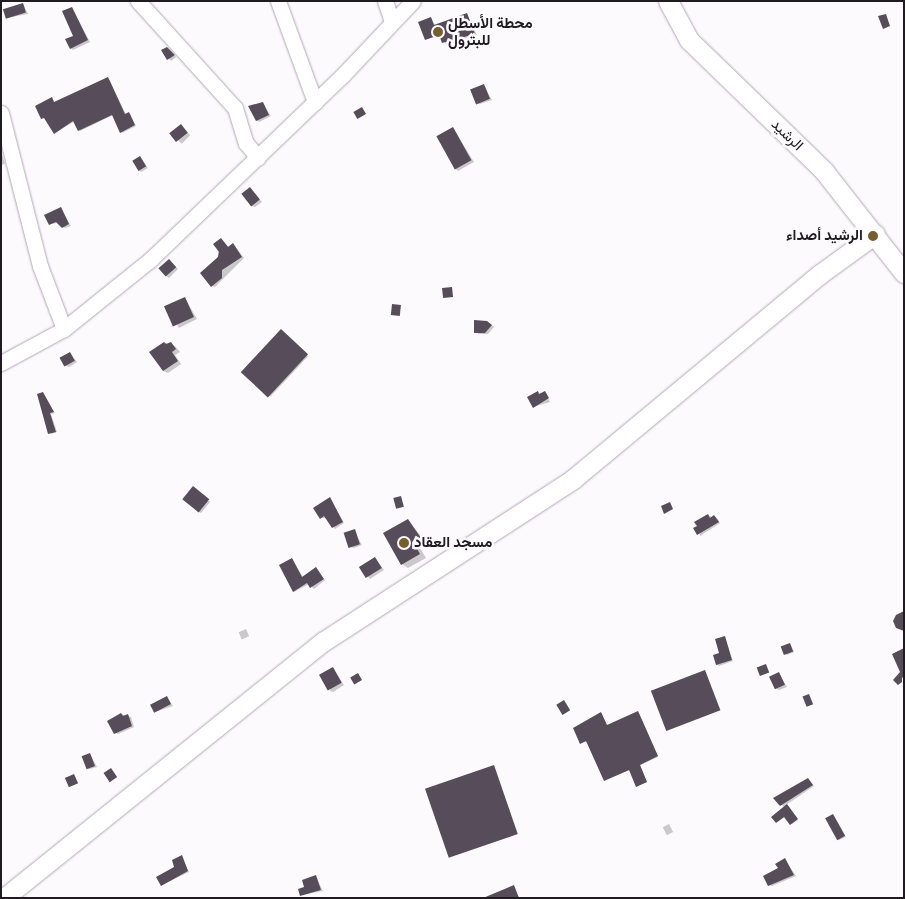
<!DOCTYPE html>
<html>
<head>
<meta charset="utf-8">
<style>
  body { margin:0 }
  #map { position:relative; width:905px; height:899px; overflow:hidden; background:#fdfafe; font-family:"Fira Sans Condensed",Vazirmatn,sans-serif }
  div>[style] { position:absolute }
  .shadow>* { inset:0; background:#0003; transform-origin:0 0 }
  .building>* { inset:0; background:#574c59; transform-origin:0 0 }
  .roads { filter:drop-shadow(0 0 1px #b3a6b6) drop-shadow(0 0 1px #b3a6b6) }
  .minor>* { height:15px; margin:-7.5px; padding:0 7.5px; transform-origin:7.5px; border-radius:7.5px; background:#fff }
  .major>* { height:19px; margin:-9.5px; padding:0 9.5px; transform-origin:9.5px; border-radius:9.5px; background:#fff }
  .dots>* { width:14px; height:14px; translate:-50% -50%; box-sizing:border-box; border:2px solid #fdfafe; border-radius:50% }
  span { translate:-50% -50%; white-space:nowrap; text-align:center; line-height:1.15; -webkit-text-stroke:5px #fdfafe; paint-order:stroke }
  .poi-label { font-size:15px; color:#201b21; font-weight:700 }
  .left { translate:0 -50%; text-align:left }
  .right { translate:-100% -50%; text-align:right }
  .street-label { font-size:15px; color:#201b21 }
  .frame { position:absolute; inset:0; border:2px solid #201b21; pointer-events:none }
</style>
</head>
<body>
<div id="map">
  <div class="shadow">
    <div style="clip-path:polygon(23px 4px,28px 14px,6px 18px)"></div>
    <div style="clip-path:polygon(72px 8px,90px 42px,73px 50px,71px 48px,74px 36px)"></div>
    <div style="clip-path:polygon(467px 15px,477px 35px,446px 44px,441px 36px,426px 39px,431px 19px,435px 25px)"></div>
    <div style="clip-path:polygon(169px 50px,176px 57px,171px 61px,162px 51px)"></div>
    <div style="clip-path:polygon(109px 79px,126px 115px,130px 114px,136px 126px,122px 133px,113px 115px,80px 131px,75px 121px,55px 133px,52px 99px,55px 103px)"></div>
    <div style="clip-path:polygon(484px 86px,492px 100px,480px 104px,477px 103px)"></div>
    <div style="clip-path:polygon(263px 104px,271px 116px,259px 122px,257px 121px)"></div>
    <div style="left:181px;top:126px;width:13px;height:12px;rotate:45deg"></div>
    <div style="clip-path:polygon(453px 128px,474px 162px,458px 171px,454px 168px)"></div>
    <div style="clip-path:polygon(1px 151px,5px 164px,1px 165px)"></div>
    <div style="clip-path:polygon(140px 157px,148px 168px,141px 172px,139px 170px)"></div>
    <div style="clip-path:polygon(250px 188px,262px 202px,255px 207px,252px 206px)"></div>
    <div style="clip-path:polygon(61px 208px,71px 226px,65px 228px,58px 223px,50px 224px)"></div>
    <div style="clip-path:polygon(221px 239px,229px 247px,235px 246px,244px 258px,215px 287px,212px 286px)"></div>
    <div style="clip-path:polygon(169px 260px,178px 269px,169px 278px,166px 276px)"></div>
    <div style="clip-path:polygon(185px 298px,197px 319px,179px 328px,166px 307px)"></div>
    <div style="clip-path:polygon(476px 321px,489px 323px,494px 327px,488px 334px,478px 334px)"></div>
    <div style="left:281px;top:331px;width:37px;height:55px;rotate:43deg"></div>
    <div style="clip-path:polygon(165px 343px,175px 346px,180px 352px,175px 355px,181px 364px,168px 373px,163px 371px)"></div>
    <div style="clip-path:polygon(70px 353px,77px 362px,69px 367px,66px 366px)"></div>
    <div style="clip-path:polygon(545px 392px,550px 402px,533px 407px)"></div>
    <div style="clip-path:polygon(43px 394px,55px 413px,51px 414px,57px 432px,51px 434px)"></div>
    <div style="clip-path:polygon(196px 489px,210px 502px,201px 513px,198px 511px)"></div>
    <div style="clip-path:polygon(330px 499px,344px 523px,335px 529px,327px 518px,321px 518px)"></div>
    <div style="clip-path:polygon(708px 516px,717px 518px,720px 523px,700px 536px,698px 526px)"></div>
    <div style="clip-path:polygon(408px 521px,428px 544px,420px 548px,426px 558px,408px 568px,402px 564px)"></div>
    <div style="clip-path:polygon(354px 531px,362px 545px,354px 548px,351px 547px)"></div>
    <div style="clip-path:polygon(292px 559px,303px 577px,316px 569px,325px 580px,314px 589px,309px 584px,294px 592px,280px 566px)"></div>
    <div style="clip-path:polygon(375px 559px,384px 570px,370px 579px,361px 568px)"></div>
    <div style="left:246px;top:629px;width:8px;height:8px;rotate:67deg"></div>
    <div style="clip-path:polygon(725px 638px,733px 661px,719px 666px,717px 665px)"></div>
    <div style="clip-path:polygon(790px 644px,794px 652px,787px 655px,784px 653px)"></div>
    <div style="clip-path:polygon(333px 669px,344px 685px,333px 692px,330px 691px)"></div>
    <div style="clip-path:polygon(779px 673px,787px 687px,779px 690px,777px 689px)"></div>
    <div style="clip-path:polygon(167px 698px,173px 706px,155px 712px)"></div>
    <div style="clip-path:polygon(601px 713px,608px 727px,639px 713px,658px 757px,640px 765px,647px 782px,637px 786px,630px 770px,605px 780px,588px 741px,581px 743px)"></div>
    <div style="clip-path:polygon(121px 714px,131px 717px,134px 727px,118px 734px,115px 733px)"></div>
    <div style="clip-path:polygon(90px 754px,97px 767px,90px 769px,87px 768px)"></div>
    <div style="clip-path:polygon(808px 779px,814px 786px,786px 805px,798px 820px,792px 824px,785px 817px,777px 822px,773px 817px,785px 808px,775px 798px)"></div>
    <div style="clip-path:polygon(833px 815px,846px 837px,839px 840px,837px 839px)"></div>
    <div style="left:669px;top:824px;width:9px;height:7px;rotate:63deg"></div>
    <div style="clip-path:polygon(182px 857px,189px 872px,162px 885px,176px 868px)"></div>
    <div style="clip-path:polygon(785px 860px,796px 876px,772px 886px,769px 885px)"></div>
    <div style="clip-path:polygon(316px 877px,323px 891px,301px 895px,306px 888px)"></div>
  </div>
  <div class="building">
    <div style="left:23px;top:3px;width:10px;height:21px;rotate:73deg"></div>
    <div style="clip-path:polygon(72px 7px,88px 40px,70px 49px,65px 39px,73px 36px,62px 11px)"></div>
    <div style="clip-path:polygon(467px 13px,475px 34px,442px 43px,439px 35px,425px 40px,418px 22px,431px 17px,434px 25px)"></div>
    <div style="clip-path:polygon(886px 14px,890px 26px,883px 29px,878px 16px)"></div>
    <div style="clip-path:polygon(167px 47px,175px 55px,167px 60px,161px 50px)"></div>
    <div style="clip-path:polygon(108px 77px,125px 114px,129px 112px,135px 125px,120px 133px,112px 115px,78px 131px,73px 121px,54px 134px,44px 118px,41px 119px,35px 106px,52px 97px,54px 102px)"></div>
    <div style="left:484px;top:84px;width:16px;height:15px;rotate:68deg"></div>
    <div style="clip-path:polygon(263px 102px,269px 115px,256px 121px,248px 106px)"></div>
    <div style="left:362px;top:107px;width:8px;height:10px;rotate:60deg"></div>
    <div style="left:181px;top:124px;width:11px;height:15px;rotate:52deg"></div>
    <div style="left:453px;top:127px;width:38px;height:19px;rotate:61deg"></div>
    <div style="left:140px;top:156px;width:12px;height:9px;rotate:59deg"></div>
    <div style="left:250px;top:187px;width:16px;height:11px;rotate:52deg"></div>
    <div style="clip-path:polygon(61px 207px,69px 224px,62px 228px,56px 222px,49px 225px,44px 215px)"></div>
    <div style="clip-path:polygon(221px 238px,228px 247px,233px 243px,242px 257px,222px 270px,222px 278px,211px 287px,200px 273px,218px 257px,219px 252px,213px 244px)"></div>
    <div style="left:169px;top:259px;width:11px;height:14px;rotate:49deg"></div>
    <div style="left:452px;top:287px;width:10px;height:10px;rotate:84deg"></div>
    <div style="left:185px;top:297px;width:22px;height:23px;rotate:66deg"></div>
    <div style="left:392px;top:304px;width:9px;height:11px;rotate:6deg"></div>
    <div style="clip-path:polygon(474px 320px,487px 321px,492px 325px,485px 333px,474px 333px)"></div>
    <div style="left:281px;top:329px;width:37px;height:59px;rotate:43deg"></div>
    <div style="clip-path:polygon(164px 342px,166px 344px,171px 342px,176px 349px,172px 352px,178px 361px,163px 371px,149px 352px)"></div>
    <div style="left:70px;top:352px;width:10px;height:12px;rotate:61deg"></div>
    <div style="clip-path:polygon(538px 391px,539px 394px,545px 391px,549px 398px,533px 408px,527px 397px)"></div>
    <div style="clip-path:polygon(43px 392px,54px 412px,50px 413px,56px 432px,48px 434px,37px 394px)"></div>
    <div style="left:193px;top:486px;width:21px;height:17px;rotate:39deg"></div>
    <div style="left:401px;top:496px;width:11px;height:8px;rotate:75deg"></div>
    <div style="clip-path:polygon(330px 497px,343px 522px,332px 528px,324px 516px,320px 519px,313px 508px)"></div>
    <div style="clip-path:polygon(670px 502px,673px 509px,664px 514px,661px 506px)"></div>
    <div style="clip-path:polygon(708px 514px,710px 518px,714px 515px,719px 522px,697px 535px,693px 528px,697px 526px,694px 522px)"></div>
    <div style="clip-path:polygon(408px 519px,423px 541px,415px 545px,420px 554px,401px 565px,383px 533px)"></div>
    <div style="left:355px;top:529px;width:16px;height:12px;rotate:72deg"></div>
    <div style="left:375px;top:557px;width:13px;height:19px;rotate:58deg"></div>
    <div style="clip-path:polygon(292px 558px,302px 577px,316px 567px,324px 579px,310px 588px,307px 583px,293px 592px,279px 565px)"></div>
    <div style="clip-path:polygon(904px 611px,904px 631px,896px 628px,893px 621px,896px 615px)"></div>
    <div style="clip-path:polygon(725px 636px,732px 660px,716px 665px,713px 655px,719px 653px,715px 639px)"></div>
    <div style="left:790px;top:643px;width:9px;height:10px;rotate:69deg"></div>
    <div style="clip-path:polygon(904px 648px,904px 680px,902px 677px,902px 682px,898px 685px,893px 680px,900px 672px,892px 654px)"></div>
    <div style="left:766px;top:664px;width:9px;height:10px;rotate:69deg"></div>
    <div style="left:333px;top:667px;width:18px;height:16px;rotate:61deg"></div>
    <div style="left:705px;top:670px;width:43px;height:58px;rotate:69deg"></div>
    <div style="left:779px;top:672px;width:14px;height:11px;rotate:65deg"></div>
    <div style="left:358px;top:673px;width:8px;height:9px;rotate:60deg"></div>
    <div style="left:809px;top:694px;width:11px;height:7px;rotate:68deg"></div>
    <div style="left:167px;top:696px;width:9px;height:19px;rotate:63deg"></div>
    <div style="left:564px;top:700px;width:12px;height:9px;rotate:59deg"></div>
    <div style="clip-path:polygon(638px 711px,658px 756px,640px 765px,647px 782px,636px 787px,629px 770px,604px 781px,586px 741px,580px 744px,573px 728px,601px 712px,607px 725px)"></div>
    <div style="clip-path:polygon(121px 713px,123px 716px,128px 714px,132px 726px,114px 734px,107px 721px)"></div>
    <div style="left:90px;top:753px;width:14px;height:9px;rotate:69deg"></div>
    <div style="left:494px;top:765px;width:73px;height:73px;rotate:71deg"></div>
    <div style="left:111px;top:768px;width:11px;height:9px;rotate:56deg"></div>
    <div style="left:74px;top:774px;width:10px;height:10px;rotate:66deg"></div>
    <div style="clip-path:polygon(808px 778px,813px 785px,780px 806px,773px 798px)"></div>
    <div style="clip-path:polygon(787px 804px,798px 819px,790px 825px,784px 817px,776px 823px,771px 817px)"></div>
    <div style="left:833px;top:814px;width:25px;height:9px;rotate:61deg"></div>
    <div style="clip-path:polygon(182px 855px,188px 871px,161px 886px,156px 877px,174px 867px,172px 860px)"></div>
    <div style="clip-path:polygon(785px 858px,794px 875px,768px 886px,763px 876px,778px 868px,775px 864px)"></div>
    <div style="clip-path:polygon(316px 875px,321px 890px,300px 896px,298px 889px,304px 887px,302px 880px)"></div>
    <div style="clip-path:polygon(514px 885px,519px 898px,483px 898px)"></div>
  </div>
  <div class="roads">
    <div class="minor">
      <div style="left:138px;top:1px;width:144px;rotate:47.8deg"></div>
      <div style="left:235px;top:108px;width:37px;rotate:73deg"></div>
      <div style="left:246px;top:143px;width:19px;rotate:51deg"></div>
      <div style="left:278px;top:1px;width:108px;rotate:69.9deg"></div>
      <div style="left:385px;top:1px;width:21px;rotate:71deg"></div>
      <div style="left:1px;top:113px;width:158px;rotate:75.7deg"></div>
      <div style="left:40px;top:266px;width:67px;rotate:69.1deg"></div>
      <div style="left:1px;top:363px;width:72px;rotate:-28.4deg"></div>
      <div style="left:64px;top:329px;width:112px;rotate:-38.8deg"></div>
      <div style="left:151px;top:259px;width:265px;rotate:-43.8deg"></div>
      <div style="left:342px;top:76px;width:103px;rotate:-46.6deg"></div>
    </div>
    <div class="major">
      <div style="left:668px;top:1px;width:44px;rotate:61.7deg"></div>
      <div style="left:689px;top:40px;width:188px;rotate:44.1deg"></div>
      <div style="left:824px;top:171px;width:130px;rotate:51.9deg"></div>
      <div style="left:4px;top:898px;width:410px;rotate:-38.8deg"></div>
      <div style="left:324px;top:641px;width:297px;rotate:-33deg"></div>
      <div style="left:573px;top:479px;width:321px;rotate:-39.7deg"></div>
      <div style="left:820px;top:274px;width:68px;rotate:-36deg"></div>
    </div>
  </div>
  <div class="dots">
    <div style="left:438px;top:32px;background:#765e2e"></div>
    <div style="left:873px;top:236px;background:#765e2e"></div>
    <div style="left:404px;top:543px;background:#765e2e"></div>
  </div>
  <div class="poi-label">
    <span class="left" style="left:448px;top:32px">محطة الأسطل<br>للبترول</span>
    <span class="right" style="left:863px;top:236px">الرشيد أصداء</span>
    <span class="left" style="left:414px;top:543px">مسجد العقاد</span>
  </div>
  <div class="street-label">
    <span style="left:787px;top:135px;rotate:44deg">الرشيد</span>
  </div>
  <div class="frame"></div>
</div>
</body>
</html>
